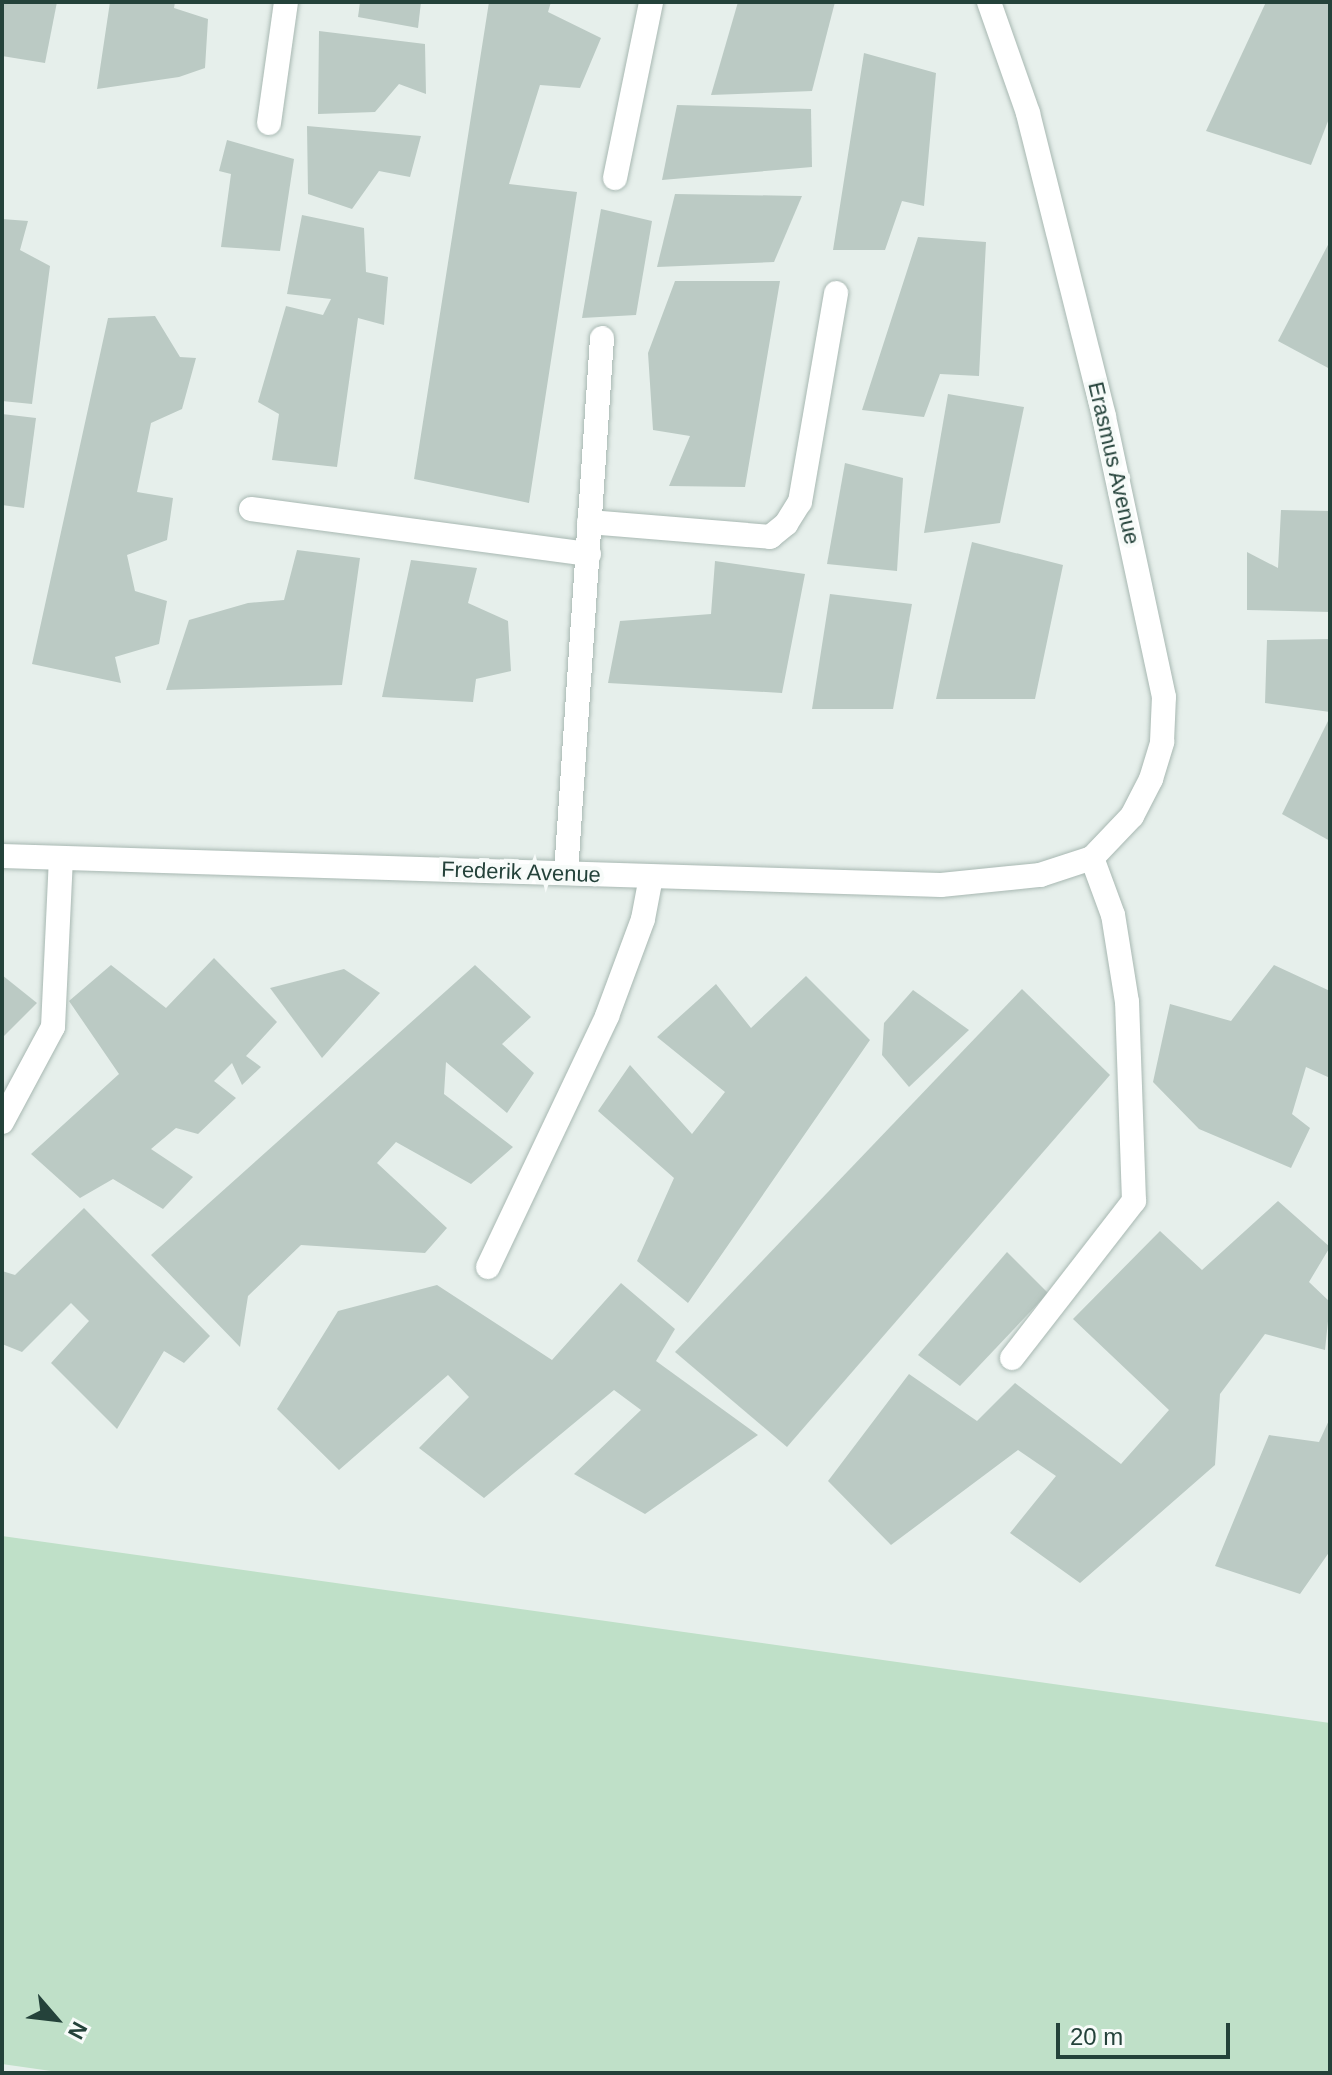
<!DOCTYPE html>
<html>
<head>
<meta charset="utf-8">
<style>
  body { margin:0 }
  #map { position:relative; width:1332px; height:2075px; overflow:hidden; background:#e6efeb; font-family:Arial,sans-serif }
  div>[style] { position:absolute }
  .green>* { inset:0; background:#bfe0c8 }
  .building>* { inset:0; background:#bbcac4 }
  .roads { filter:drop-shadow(0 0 2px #a8b8b2) drop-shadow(0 0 2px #a8b8b2) }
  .minor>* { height:24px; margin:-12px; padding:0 12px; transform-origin:12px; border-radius:12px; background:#fff }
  span { translate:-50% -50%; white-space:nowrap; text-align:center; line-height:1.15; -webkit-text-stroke:8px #f7fbf9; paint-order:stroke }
  .street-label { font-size:22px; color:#24423a }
  .frame { position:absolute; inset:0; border:4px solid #24423a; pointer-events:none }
  .north { position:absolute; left:16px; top:1979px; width:80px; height:80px; -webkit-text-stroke:6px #f7fbf9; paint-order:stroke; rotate:118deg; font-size:22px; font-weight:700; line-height:32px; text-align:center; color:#24423a }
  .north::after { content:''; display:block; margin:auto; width:28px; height:36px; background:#24423a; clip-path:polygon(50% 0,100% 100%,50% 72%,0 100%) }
  .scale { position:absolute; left:1056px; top:2023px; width:174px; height:36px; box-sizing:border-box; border:4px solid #24423a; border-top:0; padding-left:10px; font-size:24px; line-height:28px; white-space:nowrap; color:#24423a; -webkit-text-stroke:6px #f7fbf9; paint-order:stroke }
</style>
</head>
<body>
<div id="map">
  <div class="green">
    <div style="clip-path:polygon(2px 1536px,1330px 1723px,1330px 2073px,65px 2073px,2px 2064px)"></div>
  </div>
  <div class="building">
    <div style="clip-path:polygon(2px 2px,57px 2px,45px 63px,2px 56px)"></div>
    <div style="clip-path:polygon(110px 2px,175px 2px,174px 8px,208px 19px,205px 68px,179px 77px,97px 89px)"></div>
    <div style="clip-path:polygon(360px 2px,421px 2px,418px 28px,358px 17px)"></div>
    <div style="clip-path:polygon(489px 2px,551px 2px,548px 12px,601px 38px,580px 88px,540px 85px,509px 184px,577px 192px,529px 503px,414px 479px)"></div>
    <div style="clip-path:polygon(738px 2px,835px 2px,812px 91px,711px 95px)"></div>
    <div style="clip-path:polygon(1266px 2px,1330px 2px,1330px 116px,1311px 165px,1206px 131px)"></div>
    <div style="clip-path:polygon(319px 31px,425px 44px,426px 94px,399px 84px,375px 112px,318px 114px)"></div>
    <div style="clip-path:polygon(864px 53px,936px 73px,924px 206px,902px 201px,885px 250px,833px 250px)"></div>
    <div style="clip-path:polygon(677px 105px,811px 109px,812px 167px,662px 180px)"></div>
    <div style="clip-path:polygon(307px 126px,421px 136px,410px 177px,379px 171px,352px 209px,308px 194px)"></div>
    <div style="clip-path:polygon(227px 140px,294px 159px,280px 251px,221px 247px,231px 174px,219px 171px)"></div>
    <div style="clip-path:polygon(675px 194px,802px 196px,774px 262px,657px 267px)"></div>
    <div style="clip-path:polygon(601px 209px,652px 221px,636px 315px,582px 318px)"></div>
    <div style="clip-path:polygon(302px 215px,364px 228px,366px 272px,388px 277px,384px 325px,358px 318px,337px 467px,272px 460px,279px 414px,258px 402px,286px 306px,323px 315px,331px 299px,287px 294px)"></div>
    <div style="clip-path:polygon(2px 219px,28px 221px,20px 250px,50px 266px,32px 404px,2px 401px)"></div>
    <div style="clip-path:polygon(918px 237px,986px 242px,979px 376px,940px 374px,924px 417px,862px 410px)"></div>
    <div style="clip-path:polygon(1330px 241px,1330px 369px,1278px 341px)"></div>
    <div style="clip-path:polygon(675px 281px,780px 281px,745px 487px,669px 486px,690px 436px,653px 430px,648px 353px)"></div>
    <div style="clip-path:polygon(155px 316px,180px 357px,196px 358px,182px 409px,151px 423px,137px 492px,173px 498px,167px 540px,127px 555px,135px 591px,167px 601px,159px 644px,115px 657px,121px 683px,32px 664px,108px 318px)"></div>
    <div style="clip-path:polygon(948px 394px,1024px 407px,1000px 523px,924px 533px)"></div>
    <div style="clip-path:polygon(2px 414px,36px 418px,24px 508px,2px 505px)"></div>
    <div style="clip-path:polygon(845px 463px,903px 478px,897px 571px,827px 564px)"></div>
    <div style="clip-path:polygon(1281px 510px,1330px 511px,1330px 612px,1247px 610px,1247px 552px,1278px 568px)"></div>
    <div style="clip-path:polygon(972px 542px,1063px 565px,1035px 699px,936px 699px)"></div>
    <div style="clip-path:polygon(297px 550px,360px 558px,342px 685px,166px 690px,189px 620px,248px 603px,284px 600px)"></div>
    <div style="clip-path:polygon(411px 560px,477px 568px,468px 603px,508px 621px,511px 671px,476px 679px,473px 702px,382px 697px)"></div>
    <div style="clip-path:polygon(715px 561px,805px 574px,782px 693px,608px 683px,620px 621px,711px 614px)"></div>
    <div style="clip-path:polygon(830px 594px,912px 604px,893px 709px,812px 709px)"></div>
    <div style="clip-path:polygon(1330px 639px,1330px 712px,1265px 703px,1267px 640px)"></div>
    <div style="clip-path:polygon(1330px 717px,1330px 841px,1282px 814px)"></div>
    <div style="clip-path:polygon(214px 958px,277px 1022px,246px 1056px,261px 1067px,242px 1085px,232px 1063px,214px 1081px,236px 1098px,198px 1134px,176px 1128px,151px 1149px,193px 1177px,163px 1209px,113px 1179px,80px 1198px,31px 1154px,119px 1074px,69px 1001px,111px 965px,166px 1008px)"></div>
    <div style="clip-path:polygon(475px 965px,531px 1017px,502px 1044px,534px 1073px,507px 1113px,446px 1062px,444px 1094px,513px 1147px,471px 1184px,396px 1142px,377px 1163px,447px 1228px,425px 1253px,301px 1245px,248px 1296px,240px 1347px,151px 1255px)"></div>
    <div style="clip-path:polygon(1274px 965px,1330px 991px,1330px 1078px,1306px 1067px,1292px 1114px,1310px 1128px,1291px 1168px,1199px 1129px,1153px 1082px,1170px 1004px,1231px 1021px)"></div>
    <div style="clip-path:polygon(344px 969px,380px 993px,322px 1058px,270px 988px)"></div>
    <div style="clip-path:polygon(2px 975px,37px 1003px,2px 1038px)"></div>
    <div style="clip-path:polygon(806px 976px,870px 1040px,688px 1303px,637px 1261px,674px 1178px,598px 1111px,630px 1065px,692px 1134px,725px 1092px,657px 1037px,716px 984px,751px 1028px)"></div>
    <div style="clip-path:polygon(1022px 989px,1110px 1075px,787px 1447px,675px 1352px)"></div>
    <div style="clip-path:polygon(913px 990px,969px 1030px,909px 1087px,882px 1055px,884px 1023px)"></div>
    <div style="clip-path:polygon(1278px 1201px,1330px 1247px,1309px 1282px,1330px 1302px,1325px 1350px,1265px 1334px,1220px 1394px,1215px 1465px,1080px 1583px,1010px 1533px,1056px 1476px,1018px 1450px,891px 1545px,828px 1481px,909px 1374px,977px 1421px,1015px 1383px,1121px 1464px,1169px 1410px,1073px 1319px,1160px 1231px,1202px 1270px)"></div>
    <div style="clip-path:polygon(84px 1208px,210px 1336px,184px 1363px,164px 1351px,117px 1429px,51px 1363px,89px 1321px,71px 1303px,22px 1352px,2px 1344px,2px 1271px,15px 1275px)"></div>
    <div style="clip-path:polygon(1007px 1252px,1048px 1293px,960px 1386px,918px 1355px)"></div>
    <div style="clip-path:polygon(621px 1283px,675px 1329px,656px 1361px,758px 1435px,645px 1514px,574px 1474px,641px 1410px,614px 1390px,484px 1498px,419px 1448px,469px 1397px,448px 1375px,339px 1470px,277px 1409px,338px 1311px,437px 1285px,552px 1360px)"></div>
    <div style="clip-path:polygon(1330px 1418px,1330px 1551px,1300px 1594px,1215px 1566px,1269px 1435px,1319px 1442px)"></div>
  </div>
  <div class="roads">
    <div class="minor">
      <div style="left:269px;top:123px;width:122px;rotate:-82deg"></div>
      <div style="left:615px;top:178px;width:180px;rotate:-78.4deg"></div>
      <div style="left:251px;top:509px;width:341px;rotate:7.6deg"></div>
      <div style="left:589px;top:522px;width:182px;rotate:4.7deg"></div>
      <div style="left:770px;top:537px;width:21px;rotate:-39deg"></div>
      <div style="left:786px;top:524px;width:26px;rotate:-58deg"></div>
      <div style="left:800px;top:502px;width:212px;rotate:-80.2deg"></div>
      <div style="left:2px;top:856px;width:939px;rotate:1.77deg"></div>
      <div style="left:941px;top:885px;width:100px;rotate:-5.8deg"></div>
      <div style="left:1040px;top:875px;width:55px;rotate:-18.1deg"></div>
      <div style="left:1092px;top:858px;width:58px;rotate:-46.4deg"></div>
      <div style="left:1132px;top:816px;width:42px;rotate:-62.8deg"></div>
      <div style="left:1151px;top:779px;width:39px;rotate:-73deg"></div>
      <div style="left:1162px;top:742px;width:45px;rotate:-87.5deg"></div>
      <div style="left:1164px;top:697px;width:287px;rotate:-102.1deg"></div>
      <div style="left:1104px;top:416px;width:312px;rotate:-104.1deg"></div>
      <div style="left:1028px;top:113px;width:118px;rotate:-109.4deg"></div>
      <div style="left:566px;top:873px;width:536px;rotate:-86.15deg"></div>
      <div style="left:2px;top:1122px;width:108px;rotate:-61.8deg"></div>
      <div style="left:53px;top:1027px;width:169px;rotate:-87.3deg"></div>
      <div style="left:488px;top:1267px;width:278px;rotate:-64.6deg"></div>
      <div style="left:607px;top:1016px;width:103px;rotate:-69.6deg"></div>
      <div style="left:643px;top:919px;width:43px;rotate:-79.2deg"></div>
      <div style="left:1012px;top:1358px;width:199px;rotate:-52.2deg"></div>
      <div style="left:1134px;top:1201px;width:199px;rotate:-92deg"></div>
      <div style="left:1127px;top:1002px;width:88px;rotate:-99.1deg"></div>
      <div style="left:1113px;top:915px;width:61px;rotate:-110.2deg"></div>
    </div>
  </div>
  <div class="street-label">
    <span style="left:1114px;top:463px;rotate:77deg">Erasmus Avenue</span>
    <span style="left:521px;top:872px;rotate:2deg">Frederik Avenue</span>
  </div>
  <div class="frame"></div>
  <div class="north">N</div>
  <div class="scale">20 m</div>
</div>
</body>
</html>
